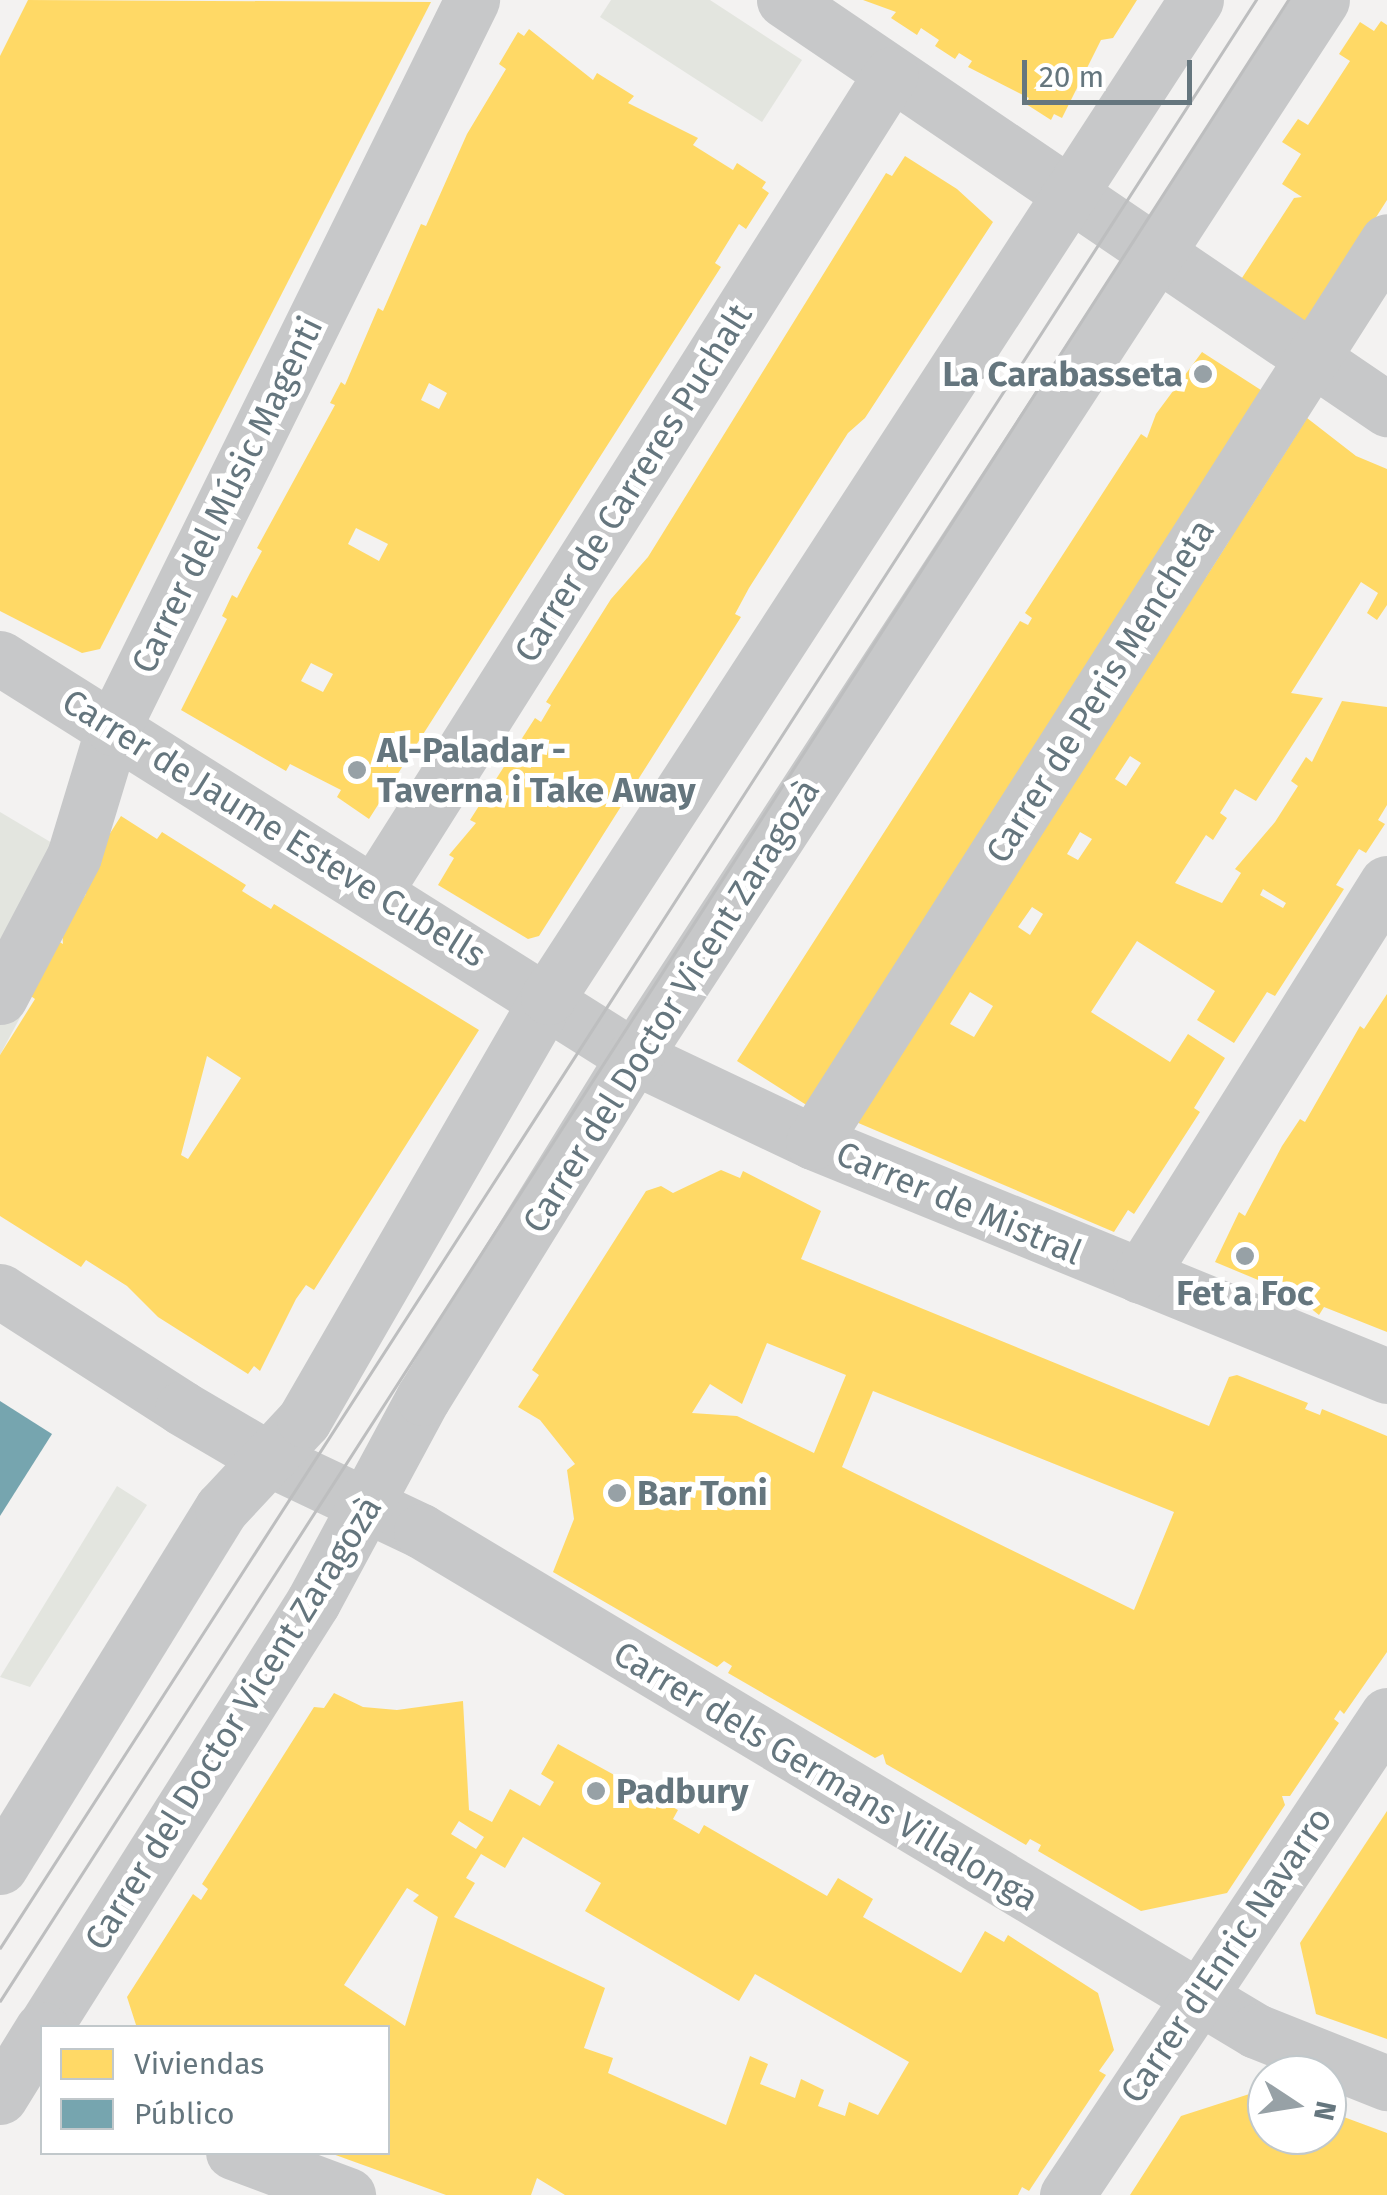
<!DOCTYPE html>
<html>
<head>
<meta charset="utf-8">
<style>
  body { margin:0 }
  #map { position:relative; width:1387px; height:2195px; overflow:hidden; background:#f3f2f1; font-family:"Fira Sans",sans-serif }
  div>[style] { position:absolute }
  .green>* { inset:0; background:#e3e5df }
  .homes>* { inset:0; background:#ffd966 }
  .public>* { inset:0; background:#76a5af }
  .minor>* { height:55px; margin:-27.5px; padding:0 27.5px; transform-origin:27.5px; border-radius:27.5px; background:#c7c8c9 }
  .tram>* { height:2.5px; margin:-1.25px; padding:0 1.25px; transform-origin:1.25px; border-radius:1.25px; background:#bdbebf }
  .dots>* { width:28px; height:28px; translate:-50% -50%; box-sizing:border-box; border:5px solid #fff; border-radius:50% }
  span { translate:-50% -50%; white-space:nowrap; text-align:center; line-height:1.15; -webkit-text-stroke:10px #fff; paint-order:stroke }
  .poi-label { font-size:35px; color:#65767e; font-weight:700 }
  .right { translate:-100% -50%; text-align:right }
  .left { translate:0 -50%; text-align:left }
  .street-label { font-size:35px; color:#65767e }
  .legend { position:absolute; left:40px; top:2025px; width:350px; height:130px; box-sizing:border-box; background:#fff; border:2px solid #c1c8cb; margin:0; padding:12px 18px; list-style:none; font-size:30px; color:#65767e }
  .legend li { display:flex; align-items:center; gap:20px; height:50px }
  .legend b { width:50px; border:2px solid #c1c8cb }
  .north { position:absolute; left:1247px; top:2055px; width:100px; height:100px; box-sizing:border-box; background:#fff; border:2px solid #c1c8cb; border-radius:50%; rotate:102deg; font-size:28px; font-weight:700; line-height:40px; text-align:center; color:#65767e }
  .north::after { content:''; display:block; margin:auto; width:35px; height:45px; background:#97a1a6; clip-path:polygon(50% 0,100% 100%,50% 72%,0 100%) }
  .scale { position:absolute; left:1022px; top:60px; width:170px; height:45px; box-sizing:border-box; border:5px solid #65767e; border-top:0; padding-left:12px; font-size:30px; line-height:35px; white-space:nowrap; color:#65767e; -webkit-text-stroke:8px #fff; paint-order:stroke }
</style>
</head>
<body>
<div id="map">
  <div class="green">
    <div style="clip-path:polygon(611px 0,710px 0,802px 60px,762px 122px,600px 17px)"></div>
    <div style="clip-path:polygon(0 812px,74px 856px,86px 894px,0 1055px)"></div>
    <div style="clip-path:polygon(117px 1486px,147px 1505px,30px 1687px,0 1677px)"></div>
  </div>
  <div class="homes">
    <div style="clip-path:polygon(28px 0,431px 2px,100px 649px,82px 653px,0 611px,0 56px)"></div>
    <div style="clip-path:polygon(863px 0,1137px 0,1113px 38px,1101px 40px,1062px 118px,1054px 114px,1051px 120px,1026px 104px,1029px 98px,968px 67px,972px 61px,959px 53px,955px 59px,935px 46px,939px 40px,921px 28px,917px 35px,891px 18px,896px 12px)"></div>
    <div style="clip-path:polygon(1381px 21px,1387px 25px,1387px 200px,1308px 324px,1240px 281px,1294px 198px,1302px 197px,1282px 184px,1301px 154px,1282px 142px,1298px 119px,1308px 125px,1322px 104px,1350px 61px,1339px 54px,1360px 22px,1374px 31px)"></div>
    <div style="clip-path:polygon(evenodd,529px 29px,593px 80px,597px 73px,634px 96px,628px 103px,698px 138px,693px 145px,733px 170px,737px 163px,766px 182px,762px 188px,769px 193px,746px 229px,739px 224px,715px 263px,721px 267px,369px 819px,337px 797px,341px 790px,290px 764px,286px 771px,181px 710px,227px 619px,222px 616px,232px 595px,237px 598px,250px 573px,262px 551px,257px 548px,335px 405px,330px 403px,341px 382px,345px 385px,378px 308px,383px 311px,421px 224px,426px 226px,467px 134px,506px 69px,499px 64px,518px 32px,524px 36px,529px 29px,429px 383px,447px 393px,439px 409px,421px 400px,429px 383px,529px 29px,356px 528px,388px 544px,379px 561px,348px 544px,356px 528px,529px 29px,311px 663px,333px 674px,323px 692px,301px 681px,311px 663px)"></div>
    <div style="clip-path:polygon(905px 156px,957px 189px,993px 222px,865px 418px,848px 433px,749px 588px,735px 614px,741px 617px,539px 936px,528px 939px,438px 885px,454px 858px,449px 855px,476px 823px,470px 820px,535px 718px,541px 722px,551px 705px,546px 702px,611px 599px,648px 557px,886px 173px,892px 176px)"></div>
    <div style="clip-path:polygon(1202px 352px,1264px 392px,808px 1106px,737px 1061px,1020px 621px,1028px 625px,1032px 618px,1025px 613px,1141px 434px,1147px 438px,1156px 414px)"></div>
    <div style="clip-path:polygon(evenodd,1307px 418px,1356px 456px,1387px 469px,1387px 605px,1377px 620px,1367px 613px,1378px 593px,1361px 582px,1291px 693px,1323px 698px,1256px 801px,1235px 789px,1220px 813px,1227px 818px,1213px 840px,1206px 835px,1175px 883px,1222px 903px,1241px 873px,1235px 869px,1275px 822px,1298px 786px,1291px 781px,1306px 757px,1312px 762px,1342px 701px,1387px 707px,1387px 805px,1378px 820px,1385px 824px,1366px 853px,1359px 849px,1336px 885px,1344px 889px,1275px 996px,1267px 992px,1234px 1043px,1197px 1020px,1215px 991px,1137px 941px,1091px 1012px,1170px 1062px,1188px 1034px,1225px 1058px,1194px 1108px,1200px 1112px,1134px 1214px,1128px 1210px,1114px 1232px,856px 1122px,1202px 574px,1206px 577px,1229px 541px,1224px 538px,1243px 508px,1248px 511px,1307px 418px,1130px 756px,1141px 763px,1126px 786px,1115px 779px,1130px 756px,1307px 418px,1080px 832px,1092px 839px,1078px 860px,1067px 854px,1080px 832px,1307px 418px,1263px 889px,1286px 903px,1283px 908px,1260px 895px,1263px 889px,1307px 418px,1032px 907px,1043px 914px,1030px 935px,1018px 927px,1032px 907px,1307px 418px,970px 992px,993px 1006px,974px 1037px,950px 1024px,970px 992px)"></div>
    <div style="clip-path:polygon(evenodd,121px 816px,157px 839px,162px 832px,246px 885px,242px 891px,271px 909px,274px 904px,479px 1030px,314px 1290px,306px 1285px,296px 1299px,260px 1371px,254px 1366px,248px 1374px,158px 1317px,127px 1286px,86px 1260px,81px 1267px,0 1216px,0 1055px,35px 999px,25px 992px,56px 940px,63px 944px,62px 931px,86px 894px,76px 887px,121px 816px,207px 1056px,241px 1078px,188px 1159px,181px 1155px,207px 1056px)"></div>
    <div style="clip-path:polygon(1387px 994px,1387px 1332px,1324px 1307px,1319px 1315px,1294px 1295px,1215px 1262px,1239px 1212px,1245px 1216px,1282px 1146px,1300px 1119px,1305px 1122px,1360px 1026px,1364px 1029px)"></div>
    <div style="clip-path:polygon(evenodd,721px 1170px,740px 1178px,743px 1171px,821px 1211px,801px 1259px,1209px 1426px,1229px 1377px,1237px 1375px,1308px 1403px,1305px 1409px,1320px 1415px,1322px 1409px,1387px 1436px,1387px 1652px,1344px 1714px,1340px 1710px,1334px 1719px,1339px 1723px,1290px 1796px,1282px 1796px,1285px 1805px,1227px 1893px,1141px 1911px,1038px 1851px,1041px 1845px,1030px 1839px,1026px 1845px,886px 1764px,883px 1754px,875px 1758px,728px 1673px,732px 1666px,724px 1661px,717px 1667px,553px 1572px,574px 1519px,567px 1470px,575px 1464px,540px 1420px,518px 1407px,539px 1375px,532px 1370px,646px 1191px,661px 1186px,673px 1193px,721px 1170px,767px 1343px,846px 1375px,814px 1453px,737px 1416px,692px 1413px,710px 1384px,742px 1404px,767px 1343px,721px 1170px,873px 1391px,1174px 1512px,1134px 1610px,842px 1467px,873px 1391px)"></div>
    <div style="clip-path:polygon(evenodd,334px 1693px,363px 1707px,397px 1710px,463px 1701px,469px 1810px,492px 1822px,510px 1789px,540px 1806px,554px 1782px,541px 1774px,558px 1744px,678px 1810px,673px 1819px,699px 1834px,704px 1825px,827px 1896px,838px 1878px,873px 1899px,863px 1917px,961px 1973px,985px 1931px,1004px 1942px,1008px 1935px,1098px 1993px,1114px 2050px,1099px 2071px,1106px 2075px,1029px 2191px,1022px 2187px,1018px 2195px,565px 2195px,537px 2178px,531px 2195px,446px 2195px,330px 2153px,388px 2152px,388px 2028px,137px 2028px,127px 1997px,193px 1894px,201px 1900px,208px 1889px,202px 1884px,314px 1707px,324px 1708px,334px 1693px,459px 1821px,484px 1837px,476px 1849px,451px 1834px,459px 1821px,334px 1693px,523px 1837px,601px 1883px,585px 1911px,739px 2001px,755px 1974px,909px 2062px,878px 2115px,849px 2102px,845px 2116px,818px 2106px,824px 2090px,801px 2079px,795px 2098px,760px 2084px,768px 2064px,750px 2056px,726px 2125px,608px 2073px,613px 2058px,584px 2048px,605px 1988px,454px 1917px,475px 1883px,466px 1878px,481px 1854px,505px 1868px,523px 1837px,334px 1693px,407px 1888px,419px 1895px,413px 1901px,438px 1917px,405px 2026px,344px 1985px,407px 1888px)"></div>
    <div style="clip-path:polygon(1387px 1811px,1387px 2039px,1316px 2014px,1300px 1943px)"></div>
    <div style="clip-path:polygon(1265px 2089px,1267px 2135px,1327px 2135px,1333px 2113px,1387px 2133px,1387px 2195px,1130px 2195px,1181px 2116px)"></div>
  </div>
  <div class="public">
    <div style="clip-path:polygon(0 1401px,52px 1434px,0 1516px)"></div>
  </div>
  <div class="minor">
    <div style="left:784px;top:0;width:729px;rotate:34.15deg"></div>
    <div style="left:0;top:658px;width:749px;rotate:32.18deg"></div>
    <div style="left:634px;top:1057px;width:198px;rotate:25.4deg"></div>
    <div style="left:813px;top:1142px;width:620px;rotate:22.18deg"></div>
    <div style="left:375px;top:891px;width:966px;rotate:-57.72deg"></div>
    <div style="left:0;top:997px;width:159px;rotate:-62.3deg"></div>
    <div style="left:74px;top:856px;width:134px;rotate:-73.1deg"></div>
    <div style="left:113px;top:728px;width:812px;rotate:-63.75deg"></div>
    <div style="left:813px;top:1142px;width:1068px;rotate:-57.5deg"></div>
    <div style="left:1140px;top:1276px;width:464px;rotate:-57.9deg"></div>
    <div style="left:0;top:1291px;width:216px;rotate:32.7deg"></div>
    <div style="left:182px;top:1408px;width:101px;rotate:30.4deg"></div>
    <div style="left:269px;top:1459px;width:168px;rotate:25.3deg"></div>
    <div style="left:421px;top:1531px;width:973px;rotate:30.91deg"></div>
    <div style="left:1256px;top:2031px;width:141px;rotate:21.7deg"></div>
    <div style="left:0;top:1867px;width:422px;rotate:-58.3deg"></div>
    <div style="left:222px;top:1508px;width:120px;rotate:-47deg"></div>
    <div style="left:304px;top:1420px;width:488px;rotate:-60deg"></div>
    <div style="left:548px;top:997px;width:1189px;rotate:-56.98deg"></div>
    <div style="left:44px;top:2028px;width:504px;rotate:-57.73deg"></div>
    <div style="left:313px;top:1602px;width:232px;rotate:-61.7deg"></div>
    <div style="left:423px;top:1398px;width:401px;rotate:-58.3deg"></div>
    <div style="left:634px;top:1057px;width:1261px;rotate:-56.94deg"></div>
    <div style="left:0;top:2097px;width:80px;rotate:-58.3deg"></div>
    <div style="left:233px;top:2152px;width:123px;rotate:20.5deg"></div>
    <div style="left:1067px;top:2195px;width:577px;rotate:-56.31deg"></div>
  </div>
  <div class="tram">
    <div style="left:0;top:1948px;width:2318px;rotate:-57.19deg"></div>
    <div style="left:0;top:2001px;width:2380px;rotate:-57.23deg"></div>
  </div>
  <div class="dots">
    <div style="left:1203px;top:374px;background:#97a1a6"></div>
    <div style="left:357px;top:770px;background:#97a1a6"></div>
    <div style="left:1245px;top:1256px;background:#97a1a6"></div>
    <div style="left:617px;top:1493px;background:#97a1a6"></div>
    <div style="left:596px;top:1791px;background:#97a1a6"></div>
  </div>
  <div class="poi-label">
    <span class="right" style="left:1183px;top:374px">La Carabasseta</span>
    <span class="left" style="left:377px;top:770px">Al-Paladar -<br>Taverna i Take Away</span>
    <span style="left:1245px;top:1293px">Fet a Foc</span>
    <span class="left" style="left:637px;top:1493px">Bar Toni</span>
    <span class="left" style="left:616px;top:1791px">Padbury</span>
  </div>
  <div class="street-label">
    <span style="left:633px;top:483px;rotate:-58deg">Carrer de Carreres Puchalt</span>
    <span style="left:227px;top:495px;rotate:-64deg">Carrer del Músic Magenti</span>
    <span style="left:1100px;top:691px;rotate:-58deg">Carrer de Peris Mencheta</span>
    <span style="left:274px;top:828px;rotate:32deg">Carrer de Jaume Esteve Cubells</span>
    <span style="left:671px;top:1006px;rotate:-58deg">Carrer del Doctor Vicent Zaragozà</span>
    <span style="left:959px;top:1203px;rotate:23deg">Carrer de Mistral</span>
    <span style="left:233px;top:1723px;rotate:-58deg">Carrer del Doctor Vicent Zaragozà</span>
    <span style="left:826px;top:1776px;rotate:31deg">Carrer dels Germans Villalonga</span>
    <span style="left:1226px;top:1955px;rotate:-56deg">Carrer d'Enric Navarro</span>
  </div>
  <ul class="legend">
  <li><b style="height:28px;background:#ffd966"></b>Viviendas</li>
  <li><b style="height:28px;background:#76a5af"></b>Público</li>
  </ul>
  <div class="north">N</div>
  <div class="scale">20 m</div>
</div>
</body>
</html>
